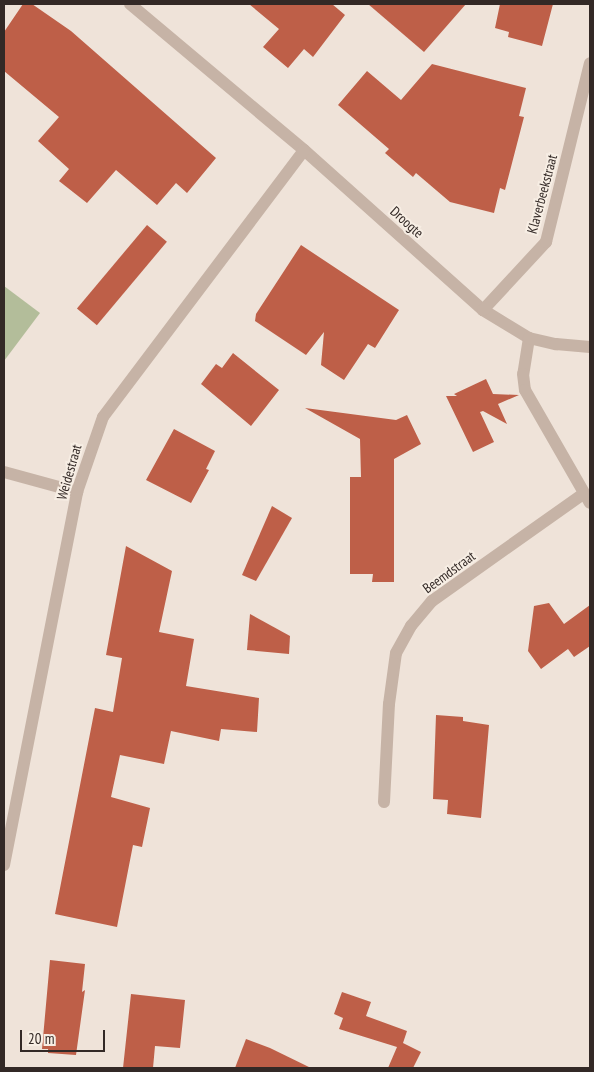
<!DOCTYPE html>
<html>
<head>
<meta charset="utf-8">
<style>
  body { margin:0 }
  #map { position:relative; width:594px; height:1072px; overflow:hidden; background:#efe3d9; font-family:"PT Sans Narrow",sans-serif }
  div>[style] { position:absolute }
  .green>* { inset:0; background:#b3bd9a }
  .building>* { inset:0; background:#be5f48; transform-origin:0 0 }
  .minor>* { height:12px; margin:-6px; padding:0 6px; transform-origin:6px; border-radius:6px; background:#c6b3a6 }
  span { translate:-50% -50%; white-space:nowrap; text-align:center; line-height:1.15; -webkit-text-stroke:4px #f7eee4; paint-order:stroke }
  .street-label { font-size:14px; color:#332926 }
  .frame { position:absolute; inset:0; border:5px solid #332926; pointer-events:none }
  .scale { position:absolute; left:20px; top:1030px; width:85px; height:22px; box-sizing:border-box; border:2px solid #332926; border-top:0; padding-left:6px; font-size:15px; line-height:18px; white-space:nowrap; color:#332926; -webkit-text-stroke:4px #f7eee4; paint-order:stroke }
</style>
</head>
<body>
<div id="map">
  <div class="green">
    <div style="clip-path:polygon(4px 286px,40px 313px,4px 361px)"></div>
  </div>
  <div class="building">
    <div style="clip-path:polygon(23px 4px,32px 4px,71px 31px,216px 158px,187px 193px,176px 183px,157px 205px,116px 170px,87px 203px,59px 181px,69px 169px,38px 141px,59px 117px,4px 71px,4px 32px)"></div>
    <div style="clip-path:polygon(249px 4px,332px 4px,345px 15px,313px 57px,304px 49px,288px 68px,263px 47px,279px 29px)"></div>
    <div style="clip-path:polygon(368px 4px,466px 4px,424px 52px)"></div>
    <div style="clip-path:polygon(500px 4px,553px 4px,542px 46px,508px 37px,509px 32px,495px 28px)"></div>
    <div style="clip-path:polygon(432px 64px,526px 88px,519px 116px,524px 117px,505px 190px,500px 188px,494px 213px,450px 202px,416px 173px,413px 177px,385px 153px,389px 149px,338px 105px,367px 71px,401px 100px)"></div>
    <div style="left:147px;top:225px;width:26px;height:109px;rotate:40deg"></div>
    <div style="clip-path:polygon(301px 245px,399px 310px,375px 348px,368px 344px,344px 380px,321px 365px,324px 332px,306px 355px,255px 321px,256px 314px)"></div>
    <div style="clip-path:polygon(233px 353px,279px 390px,251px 426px,201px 384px,216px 364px,222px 368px)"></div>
    <div style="clip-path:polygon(486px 379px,493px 394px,519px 395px,498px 404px,507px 424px,483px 411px,480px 412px,494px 442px,473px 452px,446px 396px,457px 396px,454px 394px)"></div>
    <div style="clip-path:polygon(305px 408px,396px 420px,407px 415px,421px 444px,394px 459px,394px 582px,372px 582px,373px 574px,350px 574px,350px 477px,361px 477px,360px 439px)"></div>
    <div style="clip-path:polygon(174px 429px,215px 451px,206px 469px,209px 470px,191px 503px,146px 480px)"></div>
    <div style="clip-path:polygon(272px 506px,292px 518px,256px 581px,242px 575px)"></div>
    <div style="clip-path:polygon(126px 546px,172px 571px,159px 632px,194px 639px,186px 686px,259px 698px,257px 732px,221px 729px,219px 741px,171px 731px,164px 764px,120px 755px,111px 797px,150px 808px,142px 847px,133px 845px,117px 927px,55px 914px,95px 708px,113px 712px,122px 658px,106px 655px)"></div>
    <div style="clip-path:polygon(549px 603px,564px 624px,590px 605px,590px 646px,574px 657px,568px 649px,541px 669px,528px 651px,534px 606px)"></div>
    <div style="clip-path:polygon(250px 614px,290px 636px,289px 654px,247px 650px)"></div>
    <div style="clip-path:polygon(436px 715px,463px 717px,463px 721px,489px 725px,481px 818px,447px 814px,448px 800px,433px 799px)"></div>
    <div style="clip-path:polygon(50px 960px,85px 964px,82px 992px,85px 990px,76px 1055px,48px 1053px,48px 1049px,42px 1049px)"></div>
    <div style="clip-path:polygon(342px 992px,371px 1002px,366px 1016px,407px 1031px,403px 1043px,421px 1052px,413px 1068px,388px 1068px,397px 1047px,339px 1029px,343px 1018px,334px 1014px)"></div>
    <div style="clip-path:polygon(131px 994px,185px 1000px,180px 1048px,155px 1046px,153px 1068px,123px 1068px)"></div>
    <div style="clip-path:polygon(246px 1039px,270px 1048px,311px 1068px,235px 1068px)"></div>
  </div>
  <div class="minor">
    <div style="left:130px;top:4px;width:227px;rotate:40deg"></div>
    <div style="left:304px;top:150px;width:240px;rotate:41.8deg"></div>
    <div style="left:483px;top:310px;width:54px;rotate:31.3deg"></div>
    <div style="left:529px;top:338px;width:36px;rotate:99deg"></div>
    <div style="left:523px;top:374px;width:16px;rotate:83deg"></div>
    <div style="left:525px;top:390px;width:130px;rotate:60.1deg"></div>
    <div style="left:483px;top:310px;width:93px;rotate:-47.2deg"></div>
    <div style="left:546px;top:242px;width:184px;rotate:-76.2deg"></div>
    <div style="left:529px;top:338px;width:28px;rotate:13deg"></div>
    <div style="left:556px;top:344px;width:34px;rotate:5deg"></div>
    <div style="left:4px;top:472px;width:76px;rotate:15.3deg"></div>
    <div style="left:384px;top:802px;width:98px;rotate:-87.1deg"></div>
    <div style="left:389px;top:704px;width:51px;rotate:-82.2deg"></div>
    <div style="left:396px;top:653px;width:31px;rotate:-61deg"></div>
    <div style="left:411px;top:626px;width:33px;rotate:-50deg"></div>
    <div style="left:432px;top:601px;width:185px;rotate:-35.3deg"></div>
    <div style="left:4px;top:865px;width:380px;rotate:-78.9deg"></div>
    <div style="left:77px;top:492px;width:79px;rotate:-70.9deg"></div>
    <div style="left:103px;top:417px;width:334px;rotate:-53deg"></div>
  </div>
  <div class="street-label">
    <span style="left:542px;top:194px;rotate:-75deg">Klaverbeekstraat</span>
    <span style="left:407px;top:222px;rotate:42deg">Droogte</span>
    <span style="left:69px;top:472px;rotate:-74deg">Weidestraat</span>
    <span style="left:449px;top:572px;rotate:-36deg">Beemdstraat</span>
  </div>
  <div class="frame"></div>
  <div class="scale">20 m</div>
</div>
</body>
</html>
